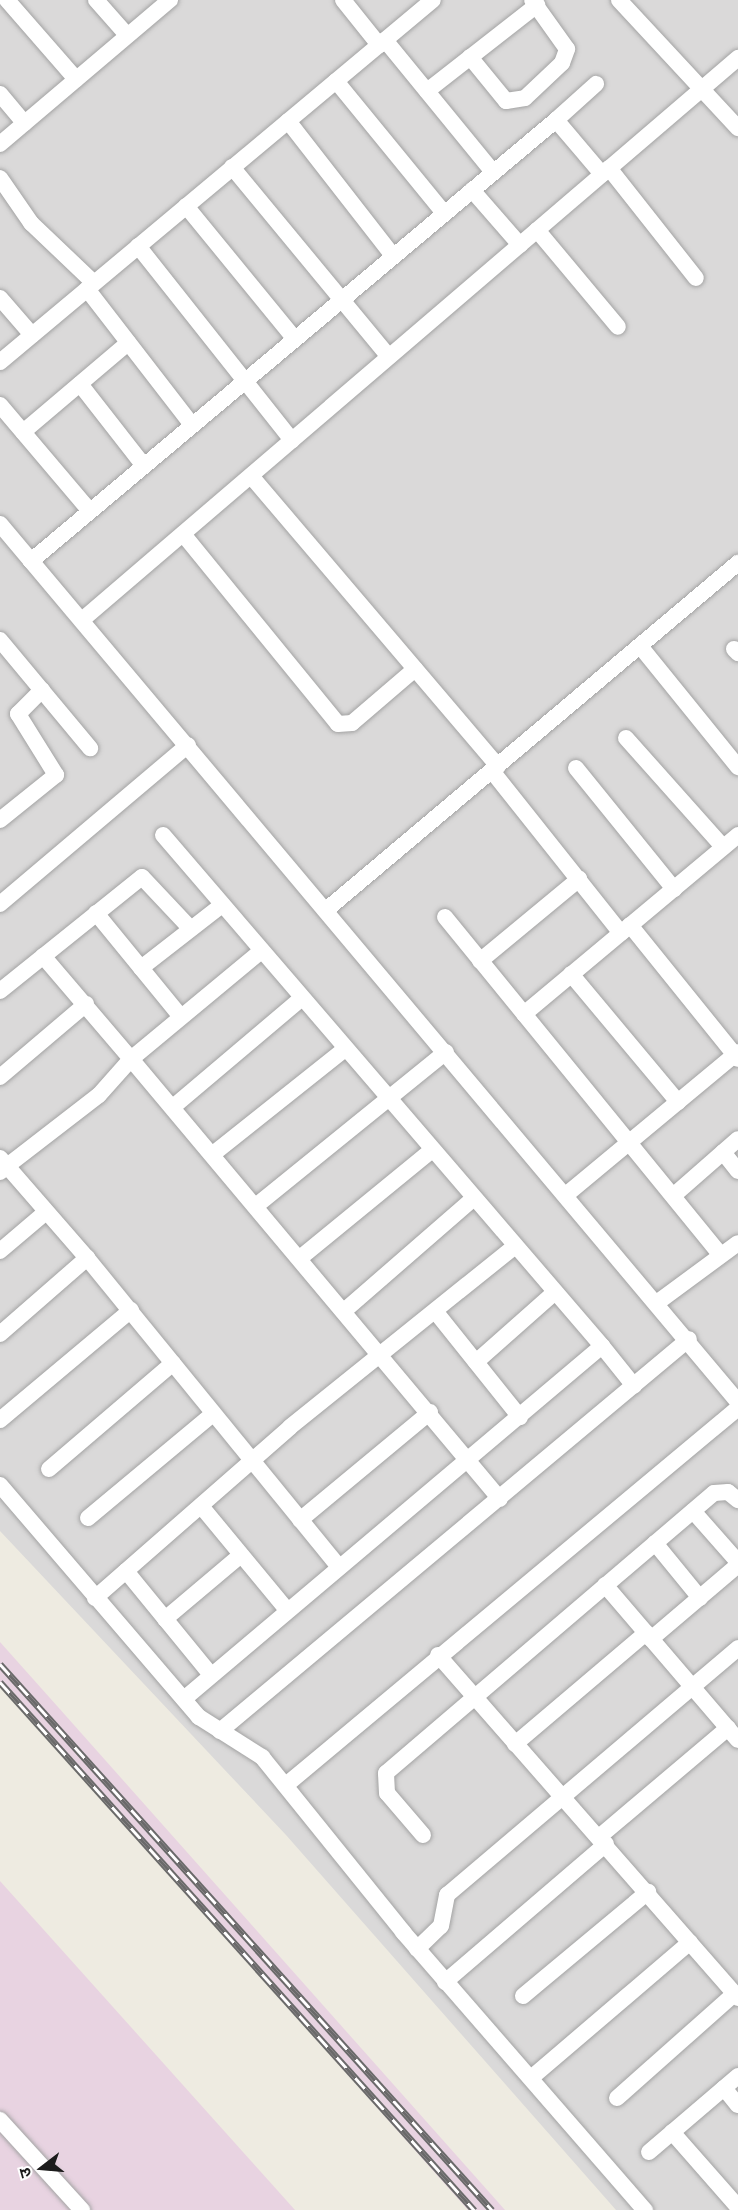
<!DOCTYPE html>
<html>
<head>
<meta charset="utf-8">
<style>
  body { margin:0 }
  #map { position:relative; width:738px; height:2210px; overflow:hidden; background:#eeebe1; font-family:"Asap Condensed","Noto Sans Devanagari",sans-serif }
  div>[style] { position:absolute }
  .residential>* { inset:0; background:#dad9d9 }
  .industrial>* { inset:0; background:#e8d3e1 }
  .roads { filter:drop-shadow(0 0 2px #a3a3a3) drop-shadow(0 0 2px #a3a3a3) }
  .minor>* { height:16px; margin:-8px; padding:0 8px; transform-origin:8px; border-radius:8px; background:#fff }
  .rail>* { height:7px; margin-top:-3.5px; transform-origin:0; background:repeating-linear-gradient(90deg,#fff 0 14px,#6a6a6a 0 28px); box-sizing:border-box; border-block:2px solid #6a6a6a }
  span { translate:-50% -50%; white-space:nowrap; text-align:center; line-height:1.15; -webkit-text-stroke:6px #fff; paint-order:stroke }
  .north { position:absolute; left:12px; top:2138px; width:60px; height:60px; -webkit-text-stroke:4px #fff; paint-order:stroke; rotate:254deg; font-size:16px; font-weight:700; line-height:24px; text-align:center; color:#1c1c1c }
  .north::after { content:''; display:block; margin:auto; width:21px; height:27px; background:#1c1c1c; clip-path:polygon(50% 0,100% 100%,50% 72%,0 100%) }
</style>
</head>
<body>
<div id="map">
  <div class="residential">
    <div style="clip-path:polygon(0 0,738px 0,738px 2210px,616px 2210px,286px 1835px,0 1531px)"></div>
  </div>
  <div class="industrial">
    <div style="clip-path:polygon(0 1642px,58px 1707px,505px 2210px,468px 2210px,0 1683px)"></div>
    <div style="clip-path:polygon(0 1881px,295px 2210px,0 2210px)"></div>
  </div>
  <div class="roads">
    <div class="minor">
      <div style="left:7px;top:0;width:105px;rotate:48.9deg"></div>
      <div style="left:96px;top:0;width:47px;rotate:48.5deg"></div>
      <div style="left:343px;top:0;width:58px;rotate:51.3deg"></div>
      <div style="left:619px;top:0;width:175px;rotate:47.1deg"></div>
      <div style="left:385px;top:40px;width:171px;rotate:50.7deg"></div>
      <div style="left:470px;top:57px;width:57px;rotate:50.7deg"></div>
      <div style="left:506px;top:101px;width:19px;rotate:-9deg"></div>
      <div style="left:525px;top:98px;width:51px;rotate:-43.4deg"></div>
      <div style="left:562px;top:63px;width:15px;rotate:-70deg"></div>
      <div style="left:567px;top:49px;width:60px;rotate:-125.5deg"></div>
      <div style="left:336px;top:81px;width:171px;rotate:50.7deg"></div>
      <div style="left:427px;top:91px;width:140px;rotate:-38deg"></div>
      <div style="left:0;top:94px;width:38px;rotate:50deg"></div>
      <div style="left:556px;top:120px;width:54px;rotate:-42deg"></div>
      <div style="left:288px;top:121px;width:171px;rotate:52.1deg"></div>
      <div style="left:0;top:144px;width:223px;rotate:-40.3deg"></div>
      <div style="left:232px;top:167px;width:246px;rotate:50.4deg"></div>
      <div style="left:609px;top:168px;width:140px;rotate:51.7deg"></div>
      <div style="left:0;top:178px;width:55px;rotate:55.4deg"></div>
      <div style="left:31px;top:223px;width:87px;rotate:43.6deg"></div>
      <div style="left:472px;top:190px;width:73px;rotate:48.9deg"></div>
      <div style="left:186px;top:206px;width:172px;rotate:50.7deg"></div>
      <div style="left:537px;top:230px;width:126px;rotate:50.1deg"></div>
      <div style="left:138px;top:246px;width:248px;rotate:51.6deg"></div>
      <div style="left:87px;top:289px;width:172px;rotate:52.3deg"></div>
      <div style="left:0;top:298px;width:49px;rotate:49.1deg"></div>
      <div style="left:0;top:362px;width:564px;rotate:-39.9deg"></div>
      <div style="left:80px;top:384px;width:104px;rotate:52deg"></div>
      <div style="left:0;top:405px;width:139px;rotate:49.7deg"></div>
      <div style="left:23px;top:432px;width:138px;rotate:-40.3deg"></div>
      <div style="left:251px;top:476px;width:381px;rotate:49.6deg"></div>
      <div style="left:0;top:524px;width:1147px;rotate:49.95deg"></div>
      <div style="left:183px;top:534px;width:245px;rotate:50.8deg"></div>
      <div style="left:338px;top:724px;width:14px;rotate:-4deg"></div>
      <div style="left:352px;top:723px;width:83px;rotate:-40.6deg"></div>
      <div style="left:31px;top:561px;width:686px;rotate:-40.03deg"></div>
      <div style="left:556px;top:120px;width:71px;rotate:49.6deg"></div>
      <div style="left:82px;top:620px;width:864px;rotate:-40.59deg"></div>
      <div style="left:0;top:640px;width:141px;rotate:50.2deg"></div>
      <div style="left:640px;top:646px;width:156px;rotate:51deg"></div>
      <div style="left:734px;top:649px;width:6px;rotate:45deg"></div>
      <div style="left:626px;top:738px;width:146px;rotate:48.3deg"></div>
      <div style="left:576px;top:768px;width:156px;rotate:51deg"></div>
      <div style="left:492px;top:771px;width:207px;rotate:51.5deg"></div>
      <div style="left:0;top:820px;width:72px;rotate:-38.8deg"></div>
      <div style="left:56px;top:775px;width:72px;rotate:-121.9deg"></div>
      <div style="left:18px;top:714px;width:34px;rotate:-45deg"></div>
      <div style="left:163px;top:835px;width:674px;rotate:49.33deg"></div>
      <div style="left:602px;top:1346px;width:547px;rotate:139.82deg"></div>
      <div style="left:0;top:904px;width:246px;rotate:-40.2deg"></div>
      <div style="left:326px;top:910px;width:539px;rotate:-40.11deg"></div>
      <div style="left:96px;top:913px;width:134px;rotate:50.7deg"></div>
      <div style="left:445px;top:917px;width:436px;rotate:50.8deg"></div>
      <div style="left:630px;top:925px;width:172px;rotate:51.1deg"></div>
      <div style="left:43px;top:956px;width:135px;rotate:49.5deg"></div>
      <div style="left:131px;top:1059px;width:169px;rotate:-39.7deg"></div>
      <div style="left:480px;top:961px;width:129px;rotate:-39.6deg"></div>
      <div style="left:141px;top:968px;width:103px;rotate:-37.9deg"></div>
      <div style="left:571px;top:974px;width:167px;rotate:50.1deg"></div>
      <div style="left:0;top:991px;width:182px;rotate:-38.8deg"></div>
      <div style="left:142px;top:877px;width:71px;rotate:46.7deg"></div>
      <div style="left:524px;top:1014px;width:279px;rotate:-39.9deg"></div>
      <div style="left:0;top:1077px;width:113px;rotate:-40.3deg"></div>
      <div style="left:173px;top:1107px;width:167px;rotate:-40.2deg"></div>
      <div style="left:723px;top:1152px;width:24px;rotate:52deg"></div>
      <div style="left:213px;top:1154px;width:169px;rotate:-38.5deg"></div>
      <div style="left:0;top:1158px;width:11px;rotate:49deg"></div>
      <div style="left:7px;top:1166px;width:116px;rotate:-37.7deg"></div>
      <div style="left:99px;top:1095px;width:48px;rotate:-48.4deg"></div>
      <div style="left:131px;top:1059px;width:574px;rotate:50.02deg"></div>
      <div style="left:0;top:1172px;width:9px;rotate:-41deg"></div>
      <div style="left:7px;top:1166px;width:122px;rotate:49deg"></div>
      <div style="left:87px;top:1258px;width:399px;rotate:50.8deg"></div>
      <div style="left:567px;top:1194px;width:222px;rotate:-39.7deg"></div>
      <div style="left:673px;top:1196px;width:86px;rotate:-41.2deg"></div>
      <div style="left:257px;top:1205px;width:243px;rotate:-39deg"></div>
      <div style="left:0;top:1251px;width:60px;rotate:-40.3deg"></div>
      <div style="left:300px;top:1258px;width:171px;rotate:-39.3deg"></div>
      <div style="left:658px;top:1302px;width:99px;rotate:-36.4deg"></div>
      <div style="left:344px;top:1311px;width:171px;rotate:-41deg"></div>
      <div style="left:435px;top:1311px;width:136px;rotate:51.3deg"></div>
      <div style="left:0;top:1334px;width:116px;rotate:-41.1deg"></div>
      <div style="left:602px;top:1346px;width:51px;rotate:51.3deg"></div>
      <div style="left:476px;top:1362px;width:104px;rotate:-41.5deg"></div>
      <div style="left:0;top:1420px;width:171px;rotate:-40deg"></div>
      <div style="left:49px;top:1469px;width:163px;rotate:-40.5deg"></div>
      <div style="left:0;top:1485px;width:306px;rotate:49.4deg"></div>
      <div style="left:199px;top:1717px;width:75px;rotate:32.4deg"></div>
      <div style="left:262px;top:1757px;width:225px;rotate:51.1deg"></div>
      <div style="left:403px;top:1932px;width:369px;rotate:49deg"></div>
      <div style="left:201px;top:1506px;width:135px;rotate:50.4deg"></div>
      <div style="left:693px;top:1511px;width:68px;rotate:48.6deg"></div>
      <div style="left:88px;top:1518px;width:163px;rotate:-39.8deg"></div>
      <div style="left:300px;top:1520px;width:169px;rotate:-39.7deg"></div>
      <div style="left:655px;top:1543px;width:71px;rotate:50.7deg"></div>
      <div style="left:126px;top:1571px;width:134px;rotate:50.7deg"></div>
      <div style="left:605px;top:1585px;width:204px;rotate:49.4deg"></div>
      <div style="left:95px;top:1598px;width:259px;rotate:-41.2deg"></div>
      <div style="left:290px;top:1427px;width:287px;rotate:-38.8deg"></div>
      <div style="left:165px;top:1619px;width:99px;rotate:-40.1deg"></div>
      <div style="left:651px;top:1639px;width:114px;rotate:-40.4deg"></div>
      <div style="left:438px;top:1655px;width:456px;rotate:48.8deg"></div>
      <div style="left:220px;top:1731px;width:611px;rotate:-39.89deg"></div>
      <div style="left:515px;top:1744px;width:172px;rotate:-40.3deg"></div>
      <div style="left:286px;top:1785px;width:589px;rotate:-39.83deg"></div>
      <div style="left:423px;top:1835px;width:55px;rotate:-130.6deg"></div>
      <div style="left:387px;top:1793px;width:20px;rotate:-93deg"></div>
      <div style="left:386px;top:1773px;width:431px;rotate:-40.5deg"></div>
      <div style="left:714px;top:1493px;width:14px;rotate:-4deg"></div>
      <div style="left:728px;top:1492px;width:13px;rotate:39deg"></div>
      <div style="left:599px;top:1837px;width:169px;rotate:-40.2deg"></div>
      <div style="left:417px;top:1949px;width:33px;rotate:-44deg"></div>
      <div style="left:441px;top:1926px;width:32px;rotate:-79deg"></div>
      <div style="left:447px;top:1895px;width:382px;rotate:-40.3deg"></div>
      <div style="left:445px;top:1982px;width:212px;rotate:-40.6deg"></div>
      <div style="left:523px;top:1996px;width:163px;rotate:-39.8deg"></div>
      <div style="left:531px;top:2078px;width:209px;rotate:-40.5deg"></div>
      <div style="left:724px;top:2088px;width:22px;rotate:51deg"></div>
      <div style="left:617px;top:2098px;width:157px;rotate:-41.6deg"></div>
      <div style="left:0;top:2120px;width:122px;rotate:47.7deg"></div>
      <div style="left:672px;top:2132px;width:100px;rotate:48.7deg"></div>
      <div style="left:649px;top:2152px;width:117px;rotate:-40.5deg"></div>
    </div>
  </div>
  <div class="rail">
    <div style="left:0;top:1664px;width:735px;rotate:47.98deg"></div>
    <div style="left:0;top:1682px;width:710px;rotate:48.08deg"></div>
  </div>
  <div class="north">उ</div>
</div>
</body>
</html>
